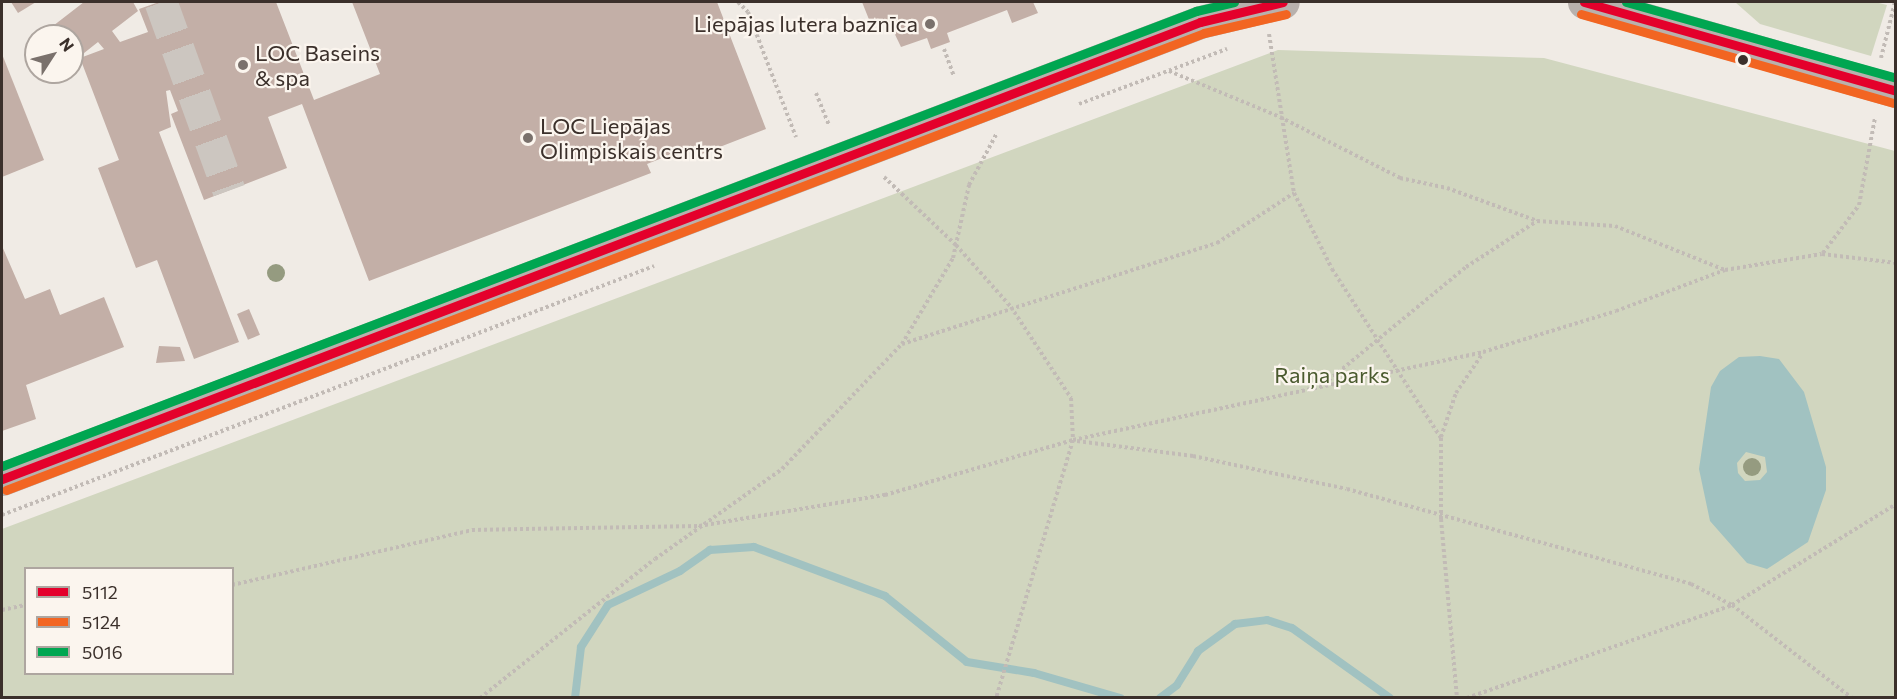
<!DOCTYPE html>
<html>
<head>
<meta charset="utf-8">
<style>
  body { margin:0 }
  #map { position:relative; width:1897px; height:699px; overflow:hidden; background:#f0ebe5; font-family:Commissioner,sans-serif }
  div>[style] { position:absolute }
  .green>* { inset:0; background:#d1d6bf }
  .water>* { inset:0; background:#a1c2c1 }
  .stream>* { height:8px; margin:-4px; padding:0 4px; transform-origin:4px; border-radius:4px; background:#a1c2c1 }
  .building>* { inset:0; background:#c3afa7; transform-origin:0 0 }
  .minor-tunnel>* { height:33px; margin-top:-16.5px; transform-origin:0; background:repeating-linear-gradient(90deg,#ccc6c0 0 33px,transparent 0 49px) }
  .path>* { height:4px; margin-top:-2px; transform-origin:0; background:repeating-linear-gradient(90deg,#c2bbb6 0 3px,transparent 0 6px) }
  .major>* { height:33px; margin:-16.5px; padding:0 16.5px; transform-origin:16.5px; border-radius:16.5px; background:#b8b1ad }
  .bus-1>* { height:9px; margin:-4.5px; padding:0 4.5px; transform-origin:4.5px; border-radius:4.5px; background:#e4002b }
  .bus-2>* { height:9px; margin:-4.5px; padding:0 4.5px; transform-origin:4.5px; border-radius:4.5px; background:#f26522 }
  .bus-3>* { height:9px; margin:-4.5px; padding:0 4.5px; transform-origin:4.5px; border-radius:4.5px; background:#00a651 }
  .trees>* { width:18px; height:18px; margin:-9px; border-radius:50%; background:#959b80 }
  .dots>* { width:16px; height:16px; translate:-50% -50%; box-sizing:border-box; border:3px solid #fbf5ee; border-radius:50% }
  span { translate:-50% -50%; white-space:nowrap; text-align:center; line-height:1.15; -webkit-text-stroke:4.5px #fbf5ee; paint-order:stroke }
  .poi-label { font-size:22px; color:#3b302b }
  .right { translate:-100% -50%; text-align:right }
  .left { translate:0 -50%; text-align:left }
  .park-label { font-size:22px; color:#4a5a2e }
  .frame { position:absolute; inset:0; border:3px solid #3b302b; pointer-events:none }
  .legend { position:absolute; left:24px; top:567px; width:210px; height:108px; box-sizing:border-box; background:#fbf5ee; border:2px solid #aea6a0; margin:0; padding:8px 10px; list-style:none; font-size:18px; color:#3b302b }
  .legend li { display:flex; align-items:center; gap:12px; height:30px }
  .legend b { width:30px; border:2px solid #aea6a0 }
  .north { position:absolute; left:24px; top:24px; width:60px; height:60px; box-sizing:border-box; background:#fbf5ee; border:2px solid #aea6a0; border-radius:50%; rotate:54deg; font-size:16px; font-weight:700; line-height:24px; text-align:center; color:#3b302b }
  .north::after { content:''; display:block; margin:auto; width:21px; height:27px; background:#7a716c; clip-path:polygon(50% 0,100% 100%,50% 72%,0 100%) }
</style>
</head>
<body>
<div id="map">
  <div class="green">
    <div style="clip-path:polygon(1735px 2px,1875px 2px,1887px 5px,1871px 56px,1760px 24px)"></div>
    <div style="clip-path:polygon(evenodd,1278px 50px,1544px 58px,1895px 151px,1895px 697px,2px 698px,2px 529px,1278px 50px,26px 568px,232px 568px,232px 674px,26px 674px,26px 568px)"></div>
  </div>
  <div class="water">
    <div style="clip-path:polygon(evenodd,1760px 356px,1779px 359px,1804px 392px,1826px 467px,1826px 490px,1808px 542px,1767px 569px,1747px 563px,1710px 521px,1699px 469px,1711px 387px,1720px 371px,1739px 357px,1760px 356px,1746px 452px,1765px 457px,1767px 472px,1760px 480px,1745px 481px,1738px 473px,1737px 463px,1746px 452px)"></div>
  </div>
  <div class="stream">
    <div style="left:575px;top:698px;width:51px;rotate:-83.3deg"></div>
    <div style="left:581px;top:647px;width:50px;rotate:-57.3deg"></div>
    <div style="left:608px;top:605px;width:80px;rotate:-25.3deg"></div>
    <div style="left:680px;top:571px;width:37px;rotate:-35deg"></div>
    <div style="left:710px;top:550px;width:44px;rotate:-3.9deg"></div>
    <div style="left:754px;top:547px;width:140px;rotate:20.5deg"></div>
    <div style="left:885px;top:596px;width:105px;rotate:38.8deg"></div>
    <div style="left:967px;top:662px;width:68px;rotate:9.3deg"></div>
    <div style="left:1034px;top:673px;width:90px;rotate:16.2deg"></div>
    <div style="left:1160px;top:698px;width:21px;rotate:-37deg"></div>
    <div style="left:1177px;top:685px;width:40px;rotate:-58deg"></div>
    <div style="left:1198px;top:651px;width:46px;rotate:-36.1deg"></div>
    <div style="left:1235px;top:624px;width:32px;rotate:-7deg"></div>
    <div style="left:1267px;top:620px;width:26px;rotate:18deg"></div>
    <div style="left:1292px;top:628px;width:120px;rotate:35.5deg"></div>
  </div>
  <div class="building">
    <div style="clip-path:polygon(11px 2px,36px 2px,18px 13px)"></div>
    <div style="clip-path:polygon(84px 2px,133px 2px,138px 11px,112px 31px,120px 42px,148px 32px,139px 9px,159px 2px,276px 2px,314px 100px,380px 74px,352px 2px,717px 2px,766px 129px,694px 157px,690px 147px,647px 164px,651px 173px,369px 281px,302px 104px,268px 117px,287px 168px,204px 200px,171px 114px,178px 111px,170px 90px,166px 91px,171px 127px,159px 132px,239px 342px,194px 359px,157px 260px,136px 268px,98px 168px,119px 160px,80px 58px,104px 49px,98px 42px,74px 61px,79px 68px,61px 82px,53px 72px,72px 72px,72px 36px,40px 36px)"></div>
    <div style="clip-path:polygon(862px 2px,1033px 2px,1038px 13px,1012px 23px,1007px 10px,947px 33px,950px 42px,931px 49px,927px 38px,901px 47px,889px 22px,870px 22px)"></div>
    <div style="clip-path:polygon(2px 54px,44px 160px,2px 177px)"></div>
    <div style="clip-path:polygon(2px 246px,25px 299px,50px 289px,60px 315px,104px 297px,124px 347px,26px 385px,36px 419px,2px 431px)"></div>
    <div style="left:249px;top:309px;width:28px;height:13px;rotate:67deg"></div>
    <div style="clip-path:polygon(159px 346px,180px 347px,185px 361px,156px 363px)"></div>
  </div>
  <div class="minor-tunnel">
    <div style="left:161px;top:2px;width:200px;rotate:70.1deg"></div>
  </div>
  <div class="path">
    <div style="left:738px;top:2px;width:14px;rotate:45deg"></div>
    <div style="left:748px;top:12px;width:134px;rotate:69deg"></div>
    <div style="left:1269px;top:34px;width:161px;rotate:81.1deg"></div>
    <div style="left:1294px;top:193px;width:85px;rotate:63.4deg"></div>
    <div style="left:1332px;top:269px;width:201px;rotate:57.2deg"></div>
    <div style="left:1441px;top:438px;width:81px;rotate:90deg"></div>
    <div style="left:1441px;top:519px;width:180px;rotate:84.9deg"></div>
    <div style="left:944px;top:49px;width:29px;rotate:70deg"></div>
    <div style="left:1881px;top:58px;width:58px;rotate:-76deg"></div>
    <div style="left:1169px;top:71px;width:120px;rotate:22.5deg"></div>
    <div style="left:1280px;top:117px;width:135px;rotate:26.9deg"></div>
    <div style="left:1400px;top:178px;width:48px;rotate:12deg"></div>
    <div style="left:1447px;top:188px;width:96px;rotate:20.1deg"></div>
    <div style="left:1537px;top:221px;width:78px;rotate:3.7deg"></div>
    <div style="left:1615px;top:226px;width:118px;rotate:21.8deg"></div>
    <div style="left:816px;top:93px;width:35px;rotate:68deg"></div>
    <div style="left:1079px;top:104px;width:158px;rotate:-20.4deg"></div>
    <div style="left:884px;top:177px;width:99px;rotate:43.4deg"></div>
    <div style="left:956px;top:245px;width:83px;rotate:48.4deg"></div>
    <div style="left:1011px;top:307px;width:109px;rotate:56.6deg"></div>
    <div style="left:1071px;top:398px;width:42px;rotate:87.3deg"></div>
    <div style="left:1073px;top:440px;width:269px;rotate:106.6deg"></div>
    <div style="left:1823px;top:253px;width:60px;rotate:-53.1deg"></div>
    <div style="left:1859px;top:205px;width:88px;rotate:-79.6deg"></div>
    <div style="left:902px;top:344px;width:100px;rotate:-59.3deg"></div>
    <div style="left:953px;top:258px;width:75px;rotate:-77.6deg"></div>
    <div style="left:969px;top:185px;width:59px;rotate:-61.7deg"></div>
    <div style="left:1324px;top:384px;width:184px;rotate:-39.5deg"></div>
    <div style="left:1466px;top:267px;width:85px;rotate:-32.9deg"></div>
    <div style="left:1441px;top:437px;width:46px;rotate:-71.2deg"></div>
    <div style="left:1456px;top:393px;width:48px;rotate:-56deg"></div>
    <div style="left:1077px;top:441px;width:117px;rotate:7.4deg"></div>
    <div style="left:1193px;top:456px;width:157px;rotate:12.1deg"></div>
    <div style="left:1347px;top:489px;width:357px;rotate:15.4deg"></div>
    <div style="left:1691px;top:584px;width:46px;rotate:27.1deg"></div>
    <div style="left:1732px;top:605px;width:152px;rotate:37.8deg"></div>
    <div style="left:2px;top:515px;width:698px;rotate:-20.9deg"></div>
    <div style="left:232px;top:585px;width:246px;rotate:-12.9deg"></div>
    <div style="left:472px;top:530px;width:227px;rotate:-1deg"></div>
    <div style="left:699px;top:526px;width:189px;rotate:-9.5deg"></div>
    <div style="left:885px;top:495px;width:196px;rotate:-16.3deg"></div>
    <div style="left:1073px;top:440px;width:419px;rotate:-12.1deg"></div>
    <div style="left:1483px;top:352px;width:139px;rotate:-17.1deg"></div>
    <div style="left:1616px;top:311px;width:116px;rotate:-20.6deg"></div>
    <div style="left:1725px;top:270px;width:98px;rotate:-9.4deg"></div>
    <div style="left:1822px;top:254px;width:75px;rotate:6.9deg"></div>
    <div style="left:2px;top:610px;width:25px;rotate:-12deg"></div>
    <div style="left:480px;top:698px;width:223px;rotate:-38.5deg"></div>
    <div style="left:655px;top:559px;width:156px;rotate:-35.3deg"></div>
    <div style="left:782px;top:469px;width:173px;rotate:-46.2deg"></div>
    <div style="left:902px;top:344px;width:331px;rotate:-17.8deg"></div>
    <div style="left:1217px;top:243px;width:92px;rotate:-33deg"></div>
    <div style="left:1467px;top:698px;width:281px;rotate:-19.3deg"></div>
    <div style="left:1732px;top:605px;width:193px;rotate:-31.6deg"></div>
  </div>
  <div class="major">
    <div style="left:1584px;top:2px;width:324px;rotate:15.9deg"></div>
    <div style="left:2px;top:479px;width:1282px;rotate:-20.88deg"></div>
    <div style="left:1200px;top:22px;width:85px;rotate:-13.5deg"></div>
  </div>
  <div class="bus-1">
    <div style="left:1584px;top:2px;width:324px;rotate:15.9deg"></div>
    <div style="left:2px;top:479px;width:1282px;rotate:-20.88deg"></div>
    <div style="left:1200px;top:22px;width:85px;rotate:-13.5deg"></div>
  </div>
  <div class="bus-2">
    <div style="left:1581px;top:14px;width:324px;rotate:15.9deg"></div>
    <div style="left:6px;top:490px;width:1282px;rotate:-20.88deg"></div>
    <div style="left:1204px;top:33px;width:84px;rotate:-13deg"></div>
  </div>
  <div class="bus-3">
    <div style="left:1626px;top:2px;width:280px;rotate:15.7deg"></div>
    <div style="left:2px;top:466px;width:1278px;rotate:-20.86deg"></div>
    <div style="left:1196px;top:11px;width:39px;rotate:-13deg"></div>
  </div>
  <div class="trees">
    <div style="left:276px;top:273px"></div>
    <div style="left:1752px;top:467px"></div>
  </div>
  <div class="dots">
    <div style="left:930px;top:24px;background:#7a716c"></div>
    <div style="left:1743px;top:60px;background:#3b302b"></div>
    <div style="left:243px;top:65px;background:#7a716c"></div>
    <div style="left:528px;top:138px;background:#7a716c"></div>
  </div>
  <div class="poi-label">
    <span class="right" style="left:918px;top:24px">Liepājas lutera baznīca</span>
    <span class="left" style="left:255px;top:65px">LOC Baseins<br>&amp; spa</span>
    <span class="left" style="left:540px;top:138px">LOC Liepājas<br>Olimpiskais centrs</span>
  </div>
  <div class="park-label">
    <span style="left:1332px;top:375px">Raiņa parks</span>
  </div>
  <div class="frame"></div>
  <ul class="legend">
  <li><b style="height:8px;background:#e4002b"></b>5112</li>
  <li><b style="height:8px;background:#f26522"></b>5124</li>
  <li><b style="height:8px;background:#00a651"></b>5016</li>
  </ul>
  <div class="north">N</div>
</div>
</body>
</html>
